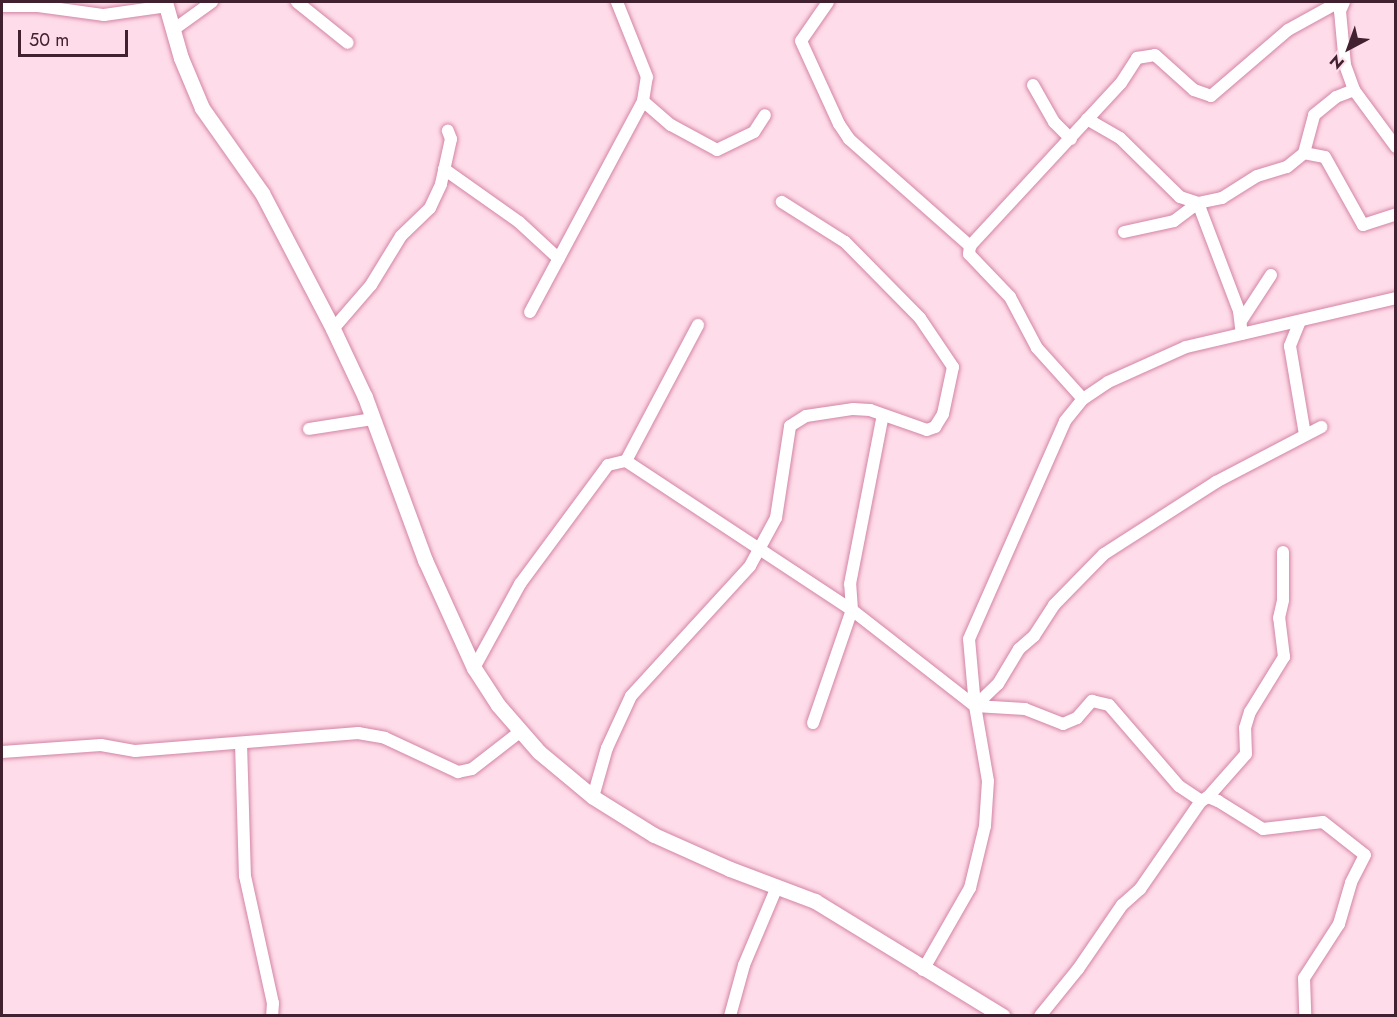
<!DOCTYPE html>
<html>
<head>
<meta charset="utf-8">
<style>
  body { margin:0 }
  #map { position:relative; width:1397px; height:1017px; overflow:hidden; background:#ffdce9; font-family:Jost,sans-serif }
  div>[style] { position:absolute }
  .roads { filter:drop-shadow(0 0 2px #d384a5) drop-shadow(0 0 2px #d384a5) }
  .minor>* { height:12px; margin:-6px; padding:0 6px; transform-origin:6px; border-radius:6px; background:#fff }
  .tertiary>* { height:15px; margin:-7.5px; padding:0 7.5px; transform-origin:7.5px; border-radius:7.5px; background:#fff }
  span { translate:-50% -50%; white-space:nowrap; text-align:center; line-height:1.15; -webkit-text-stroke:5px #ffdce9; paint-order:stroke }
  .frame { position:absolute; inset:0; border:3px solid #41212f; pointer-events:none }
  .north { position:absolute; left:1319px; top:18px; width:60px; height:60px; -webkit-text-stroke:4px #ffdce9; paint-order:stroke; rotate:221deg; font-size:16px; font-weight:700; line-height:24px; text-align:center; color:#41212f }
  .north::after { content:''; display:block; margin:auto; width:21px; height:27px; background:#41212f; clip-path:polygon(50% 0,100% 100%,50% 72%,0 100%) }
  .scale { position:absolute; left:18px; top:30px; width:110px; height:27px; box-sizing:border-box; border:3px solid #41212f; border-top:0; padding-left:8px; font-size:18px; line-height:21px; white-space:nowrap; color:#41212f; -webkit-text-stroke:4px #ffdce9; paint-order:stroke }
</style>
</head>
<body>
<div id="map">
  <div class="roads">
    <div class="minor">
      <div style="left:297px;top:2px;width:65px;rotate:38.8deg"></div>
      <div style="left:828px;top:2px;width:47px;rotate:124.7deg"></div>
      <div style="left:801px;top:41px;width:91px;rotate:65.4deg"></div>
      <div style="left:839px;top:124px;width:18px;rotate:56deg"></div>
      <div style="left:849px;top:139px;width:162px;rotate:41.5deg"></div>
      <div style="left:1344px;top:2px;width:10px;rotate:114deg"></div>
      <div style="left:1340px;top:11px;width:54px;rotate:84.7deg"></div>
      <div style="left:1345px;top:65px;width:27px;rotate:70deg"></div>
      <div style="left:2px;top:6px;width:36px"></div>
      <div style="left:38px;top:6px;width:67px;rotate:7.8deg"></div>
      <div style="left:104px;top:15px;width:64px;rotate:-8.1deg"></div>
      <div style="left:173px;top:30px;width:48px;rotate:-35.7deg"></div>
      <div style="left:1033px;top:85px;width:43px;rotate:60.4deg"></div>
      <div style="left:1054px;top:122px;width:24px;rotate:45deg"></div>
      <div style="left:643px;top:101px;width:37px;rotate:41deg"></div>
      <div style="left:671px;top:125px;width:52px;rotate:28.5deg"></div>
      <div style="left:717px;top:150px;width:41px;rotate:-25.9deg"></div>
      <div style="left:754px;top:132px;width:20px;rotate:-57deg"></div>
      <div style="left:1087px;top:119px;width:38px;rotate:30deg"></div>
      <div style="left:1120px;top:138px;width:84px;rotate:44.5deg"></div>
      <div style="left:1180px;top:197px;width:19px;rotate:18deg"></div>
      <div style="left:1198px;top:203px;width:25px;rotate:-12deg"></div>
      <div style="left:1222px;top:198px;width:41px;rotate:-32.2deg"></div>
      <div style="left:1257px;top:176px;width:31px;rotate:-17deg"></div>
      <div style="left:1287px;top:167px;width:22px;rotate:-39deg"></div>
      <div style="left:1304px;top:153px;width:21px;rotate:11deg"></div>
      <div style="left:1325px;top:157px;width:78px;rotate:60.8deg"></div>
      <div style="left:1363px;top:225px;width:35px;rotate:-18deg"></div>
      <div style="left:1304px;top:153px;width:39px;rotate:-75deg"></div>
      <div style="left:1314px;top:115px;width:28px;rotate:-39deg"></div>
      <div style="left:1336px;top:97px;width:19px;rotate:-21deg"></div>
      <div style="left:1354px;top:90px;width:71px;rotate:53.6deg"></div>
      <div style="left:444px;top:169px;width:92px;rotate:35.2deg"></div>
      <div style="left:519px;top:222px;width:54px;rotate:42.8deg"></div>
      <div style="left:1124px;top:232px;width:51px;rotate:-12.4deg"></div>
      <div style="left:1174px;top:221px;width:30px;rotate:-37deg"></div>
      <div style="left:1198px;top:203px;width:116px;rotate:69.2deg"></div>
      <div style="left:1239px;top:311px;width:23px;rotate:83deg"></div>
      <div style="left:530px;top:312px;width:239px;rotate:-61.8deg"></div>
      <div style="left:643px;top:101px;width:24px;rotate:-81deg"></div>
      <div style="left:647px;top:77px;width:81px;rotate:-111.8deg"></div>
      <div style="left:1241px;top:321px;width:55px;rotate:-56.9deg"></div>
      <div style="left:1300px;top:321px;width:27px;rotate:112deg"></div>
      <div style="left:1290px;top:346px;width:90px;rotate:80.4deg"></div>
      <div style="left:333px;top:329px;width:58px;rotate:-49.2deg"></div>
      <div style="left:371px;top:285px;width:57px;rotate:-58.5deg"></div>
      <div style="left:401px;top:236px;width:40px;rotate:-44deg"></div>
      <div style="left:430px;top:208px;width:26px;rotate:-65deg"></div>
      <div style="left:441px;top:184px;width:46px;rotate:-77.5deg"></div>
      <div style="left:451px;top:139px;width:9px;rotate:-111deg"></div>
      <div style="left:1083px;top:399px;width:69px;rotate:-132deg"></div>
      <div style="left:1037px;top:348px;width:58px;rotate:-117.9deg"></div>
      <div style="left:1010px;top:297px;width:59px;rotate:-133.6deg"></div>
      <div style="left:969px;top:254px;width:8px;rotate:-83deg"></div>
      <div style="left:970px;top:246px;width:222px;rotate:-47.2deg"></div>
      <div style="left:1121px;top:83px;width:30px;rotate:-57deg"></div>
      <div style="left:1137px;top:58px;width:18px;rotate:-9deg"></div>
      <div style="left:1155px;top:55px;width:52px;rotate:41.9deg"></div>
      <div style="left:1194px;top:90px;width:18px;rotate:19deg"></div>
      <div style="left:1211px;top:96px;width:101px;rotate:-40.6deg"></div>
      <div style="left:1288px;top:30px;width:58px;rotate:-28.8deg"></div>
      <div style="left:309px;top:429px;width:65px;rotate:-8.9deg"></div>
      <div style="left:626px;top:461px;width:154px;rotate:-62.1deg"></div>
      <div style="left:474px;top:668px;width:96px;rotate:-61.3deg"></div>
      <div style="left:520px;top:584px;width:148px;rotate:-53.5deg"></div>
      <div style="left:608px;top:465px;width:18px;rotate:-13deg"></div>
      <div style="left:626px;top:461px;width:271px;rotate:33.4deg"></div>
      <div style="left:852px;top:610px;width:156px;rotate:38deg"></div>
      <div style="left:975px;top:706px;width:50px;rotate:3.4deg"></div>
      <div style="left:1025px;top:709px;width:41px;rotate:21.5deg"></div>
      <div style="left:1063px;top:724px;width:15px;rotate:-23deg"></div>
      <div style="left:1077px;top:718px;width:23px;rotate:-49deg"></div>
      <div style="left:1092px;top:701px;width:17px;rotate:13deg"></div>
      <div style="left:1109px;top:705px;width:107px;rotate:49.2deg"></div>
      <div style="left:1179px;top:786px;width:27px;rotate:34deg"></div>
      <div style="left:1201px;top:801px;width:107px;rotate:124.7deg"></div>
      <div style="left:1140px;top:889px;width:24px;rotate:138deg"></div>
      <div style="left:1122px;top:905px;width:78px;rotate:124.5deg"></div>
      <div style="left:1078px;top:969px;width:60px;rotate:129deg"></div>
      <div style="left:975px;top:706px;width:32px;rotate:-44deg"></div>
      <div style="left:998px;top:684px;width:41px;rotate:-59deg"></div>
      <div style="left:1019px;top:649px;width:20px;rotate:-41deg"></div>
      <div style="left:1034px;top:636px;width:37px;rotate:-57deg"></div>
      <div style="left:1054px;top:605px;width:71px;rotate:-45.6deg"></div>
      <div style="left:1104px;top:554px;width:133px;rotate:-32.7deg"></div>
      <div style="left:1216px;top:482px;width:119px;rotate:-27.6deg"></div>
      <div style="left:813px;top:723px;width:120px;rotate:-71deg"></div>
      <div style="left:852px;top:610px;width:26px;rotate:-94deg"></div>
      <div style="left:850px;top:584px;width:172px;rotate:-79deg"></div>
      <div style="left:241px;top:743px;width:133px;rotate:88.3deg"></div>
      <div style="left:245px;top:876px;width:130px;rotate:77.6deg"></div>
      <div style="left:273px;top:1003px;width:13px;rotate:94deg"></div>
      <div style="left:2px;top:752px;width:99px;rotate:-4deg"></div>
      <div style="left:101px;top:745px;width:35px;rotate:10deg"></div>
      <div style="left:135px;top:751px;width:224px;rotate:-4.6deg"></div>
      <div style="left:358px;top:733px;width:27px;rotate:10deg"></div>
      <div style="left:385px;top:738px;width:81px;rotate:25deg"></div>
      <div style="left:458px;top:772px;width:14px;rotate:-12deg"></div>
      <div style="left:472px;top:769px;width:62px;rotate:-37.8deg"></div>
      <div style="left:593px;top:797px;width:51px;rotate:-74.1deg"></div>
      <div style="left:607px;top:748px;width:57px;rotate:-65.2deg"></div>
      <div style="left:631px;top:696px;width:176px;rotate:-47.5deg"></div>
      <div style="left:750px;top:566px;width:55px;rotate:-61.6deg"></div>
      <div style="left:776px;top:518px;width:93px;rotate:-81.3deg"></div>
      <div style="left:790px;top:426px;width:19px;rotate:-32deg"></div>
      <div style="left:806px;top:416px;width:48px;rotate:-8.5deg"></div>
      <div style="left:853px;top:409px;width:17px;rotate:3deg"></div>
      <div style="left:870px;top:410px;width:60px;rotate:19.3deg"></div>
      <div style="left:927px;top:430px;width:9px;rotate:-21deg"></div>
      <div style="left:935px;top:427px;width:15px;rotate:-58deg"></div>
      <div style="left:943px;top:414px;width:48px;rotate:-78deg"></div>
      <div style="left:953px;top:367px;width:59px;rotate:-124deg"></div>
      <div style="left:920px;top:318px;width:107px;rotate:-134.6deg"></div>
      <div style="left:845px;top:242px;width:75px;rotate:-147.6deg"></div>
      <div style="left:1208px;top:797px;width:57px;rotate:-48.5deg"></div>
      <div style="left:1246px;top:754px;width:26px;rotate:-92deg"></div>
      <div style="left:1245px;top:728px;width:17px;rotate:-73deg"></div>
      <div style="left:1250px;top:712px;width:65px;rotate:-58.3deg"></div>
      <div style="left:1284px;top:657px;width:39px;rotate:-97deg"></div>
      <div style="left:1279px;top:618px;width:18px;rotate:-77deg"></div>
      <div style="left:1283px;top:600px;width:48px;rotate:-90deg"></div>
      <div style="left:1201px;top:801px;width:8px;rotate:-30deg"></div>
      <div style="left:1208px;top:797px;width:11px;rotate:22deg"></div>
      <div style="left:1218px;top:801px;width:53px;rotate:31.9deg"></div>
      <div style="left:1263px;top:829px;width:60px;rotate:-6.7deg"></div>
      <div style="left:1323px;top:822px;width:53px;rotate:38.2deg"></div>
      <div style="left:1365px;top:855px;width:31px;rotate:117deg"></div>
      <div style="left:1351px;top:883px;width:43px;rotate:106.3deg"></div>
      <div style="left:1339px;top:924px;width:64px;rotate:122.9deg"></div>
      <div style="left:1304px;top:978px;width:38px;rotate:88deg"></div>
      <div style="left:923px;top:970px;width:95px;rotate:-60.2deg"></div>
      <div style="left:970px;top:888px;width:64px;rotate:-76.4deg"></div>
      <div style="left:985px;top:826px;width:45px;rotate:-86.2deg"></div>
      <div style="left:988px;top:781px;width:76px;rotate:-99.8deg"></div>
      <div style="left:975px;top:706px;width:67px;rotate:-95.1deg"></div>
      <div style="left:969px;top:639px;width:238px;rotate:-66.2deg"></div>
      <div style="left:1065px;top:421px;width:28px;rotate:-51deg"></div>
      <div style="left:1083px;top:399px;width:30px;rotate:-34deg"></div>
      <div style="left:1108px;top:382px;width:85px;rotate:-24.2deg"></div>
      <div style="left:1186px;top:347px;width:216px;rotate:-13.1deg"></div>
      <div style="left:730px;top:1016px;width:53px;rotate:-74.6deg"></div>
      <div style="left:744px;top:965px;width:85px;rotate:-67.1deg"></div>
    </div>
    <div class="tertiary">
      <div style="left:165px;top:2px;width:58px;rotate:74.1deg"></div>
      <div style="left:181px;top:58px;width:54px;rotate:67.2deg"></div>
      <div style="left:202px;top:108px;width:104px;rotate:54.8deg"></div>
      <div style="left:262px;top:193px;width:153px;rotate:62.4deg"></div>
      <div style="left:333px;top:329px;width:75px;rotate:64.8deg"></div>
      <div style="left:365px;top:397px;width:174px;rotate:69.8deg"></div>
      <div style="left:425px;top:560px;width:119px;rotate:65.6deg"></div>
      <div style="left:474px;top:668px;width:44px;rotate:57deg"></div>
      <div style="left:498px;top:705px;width:62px;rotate:48.9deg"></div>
      <div style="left:539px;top:752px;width:70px;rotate:39.8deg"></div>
      <div style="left:593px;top:797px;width:72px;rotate:31.9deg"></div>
      <div style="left:654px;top:835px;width:83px;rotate:24.1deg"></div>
      <div style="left:730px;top:869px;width:91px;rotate:20.6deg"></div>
      <div style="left:815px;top:901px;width:220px;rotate:31.5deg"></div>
    </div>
  </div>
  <div class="frame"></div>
  <div class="north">N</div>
  <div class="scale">50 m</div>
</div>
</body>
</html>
